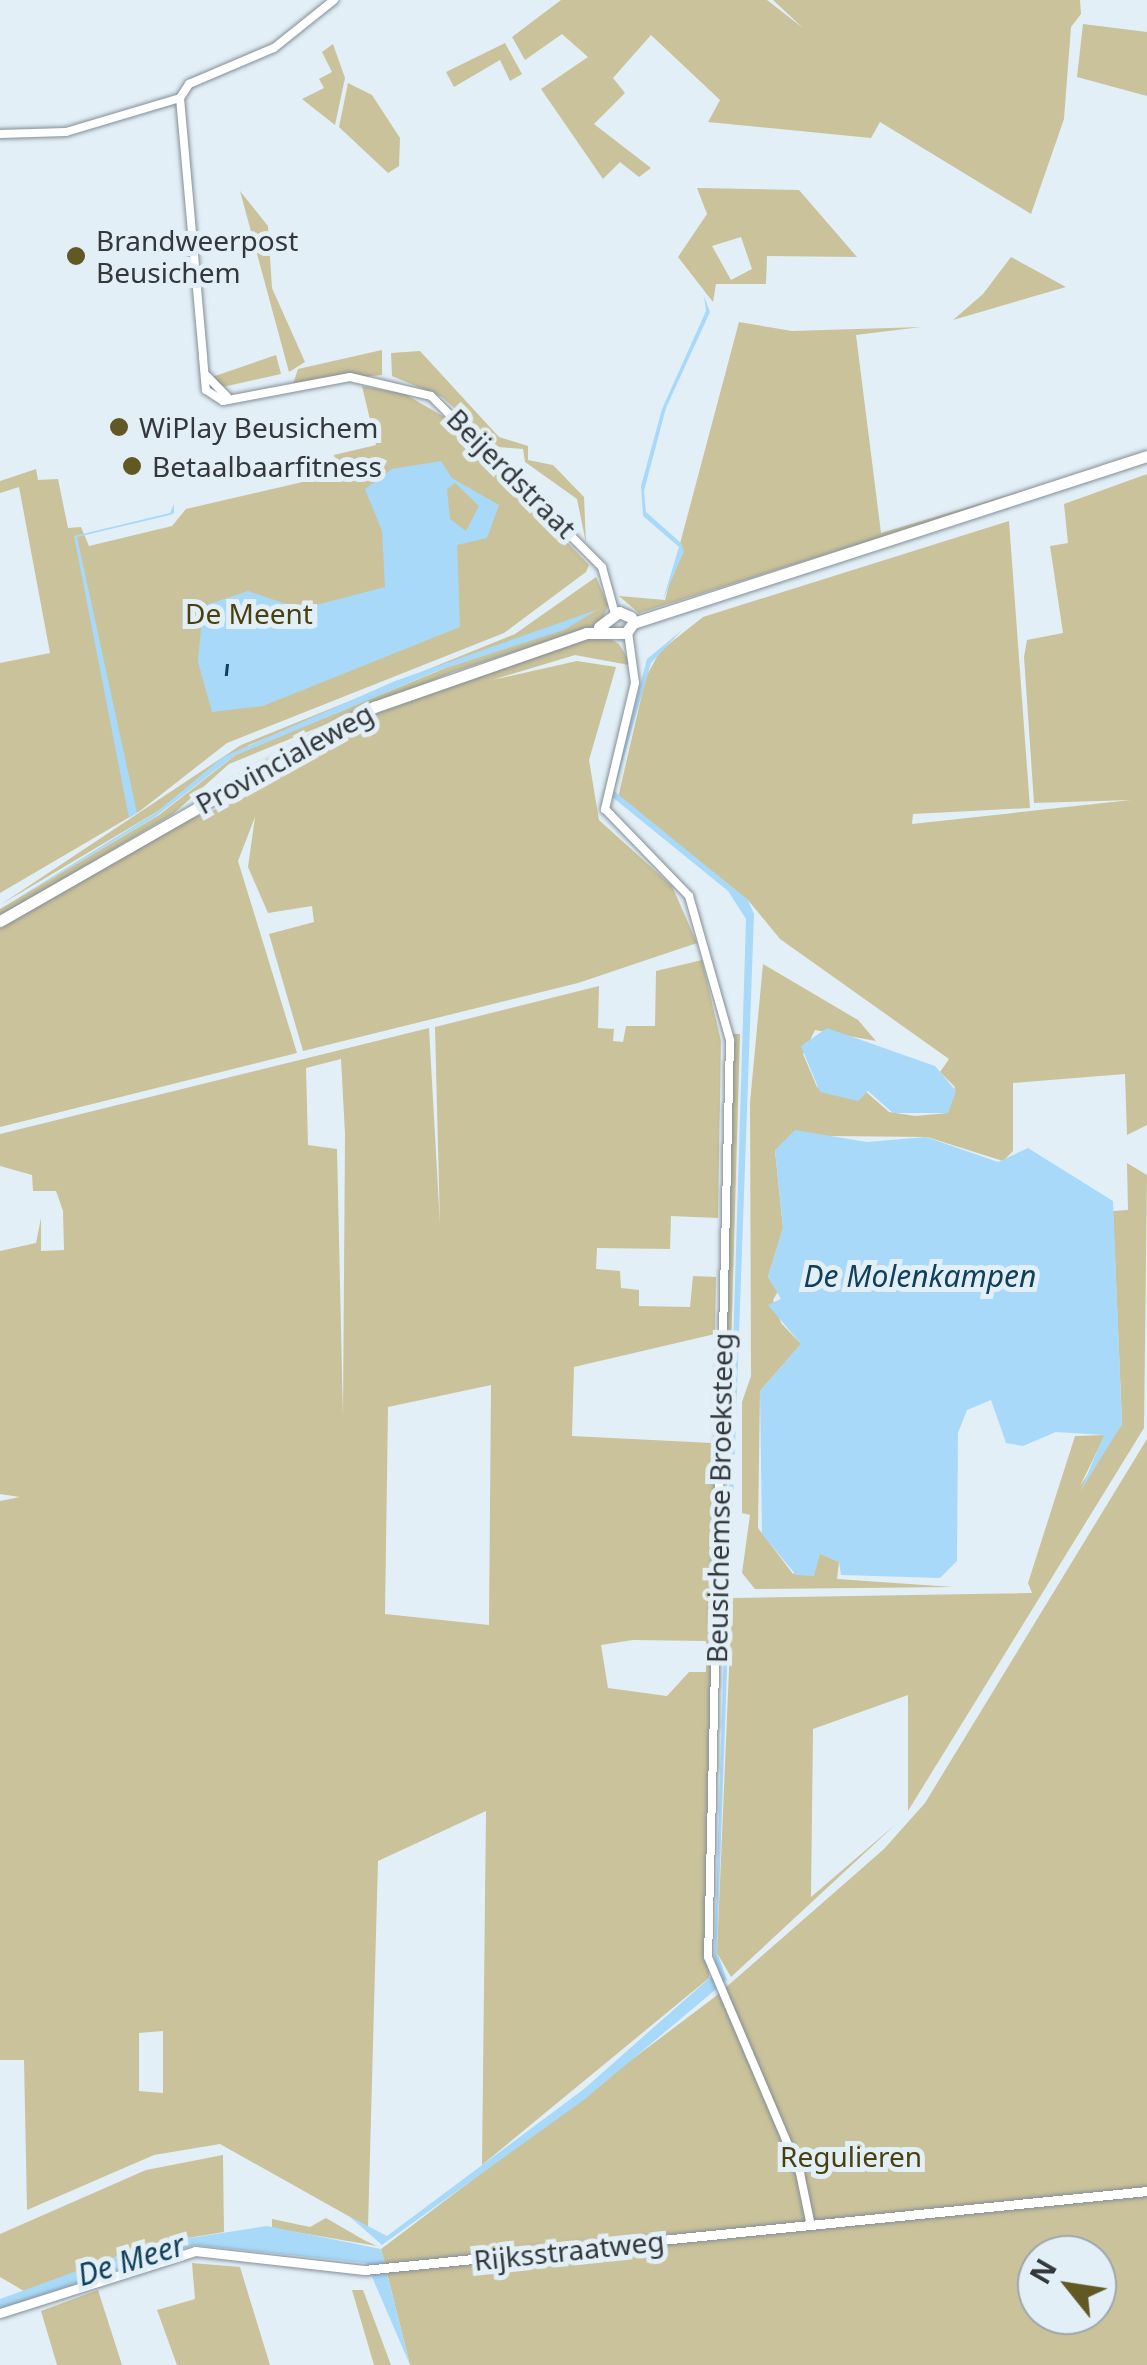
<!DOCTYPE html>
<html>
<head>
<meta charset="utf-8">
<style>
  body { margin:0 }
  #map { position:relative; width:1147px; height:2365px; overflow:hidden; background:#e3eff7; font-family:"Noto Sans",sans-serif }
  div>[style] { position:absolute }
  .green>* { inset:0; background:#cac29a }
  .water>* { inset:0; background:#a9d9f8 }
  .ferry>* { height:2.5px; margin-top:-1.25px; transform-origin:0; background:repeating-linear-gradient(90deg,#10405b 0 12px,transparent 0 22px) }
  .roads { filter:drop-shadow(0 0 2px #838e96) drop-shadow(0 0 2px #838e96) }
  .tertiary>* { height:8px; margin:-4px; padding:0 4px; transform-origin:4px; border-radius:4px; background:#fff }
  .secondary>* { height:9px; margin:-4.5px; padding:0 4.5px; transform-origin:4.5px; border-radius:4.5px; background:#fff }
  .trunk>* { height:11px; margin:-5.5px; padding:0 5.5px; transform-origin:5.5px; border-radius:5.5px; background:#fff }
  .dots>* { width:28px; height:28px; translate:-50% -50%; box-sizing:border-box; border:5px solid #e3eff7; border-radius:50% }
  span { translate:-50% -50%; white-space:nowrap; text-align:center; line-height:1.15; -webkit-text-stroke:10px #e3eff7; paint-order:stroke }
  .poi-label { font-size:28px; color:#34383b }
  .left { translate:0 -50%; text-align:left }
  .street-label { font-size:28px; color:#34383b }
  .park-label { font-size:28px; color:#4a400e }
  .water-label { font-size:30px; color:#10405b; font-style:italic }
  .north { position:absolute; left:1017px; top:2235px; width:100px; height:100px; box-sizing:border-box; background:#e3eff7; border:2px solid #9da6ac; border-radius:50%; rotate:300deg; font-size:28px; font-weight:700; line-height:40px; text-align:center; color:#34383b }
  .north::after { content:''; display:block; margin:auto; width:35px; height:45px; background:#625824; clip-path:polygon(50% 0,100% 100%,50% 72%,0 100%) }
</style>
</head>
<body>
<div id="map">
  <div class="green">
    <div style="clip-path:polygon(561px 0,767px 0,803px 28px,773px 0,1080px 0,1081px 14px,1071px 27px,1064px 119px,1031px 214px,880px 122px,871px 138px,708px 122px,720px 100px,651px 35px,613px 78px,625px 93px,594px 124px,651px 168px,639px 177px,620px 162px,603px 179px,541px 89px,588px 57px,562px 34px,525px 60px,512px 37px)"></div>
    <div style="clip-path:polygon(1083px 24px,1147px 32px,1147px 96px,1077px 77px)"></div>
    <div style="clip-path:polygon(505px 43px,522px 74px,510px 81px,500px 60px,454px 87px,446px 72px)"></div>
    <div style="clip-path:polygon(333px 44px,345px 78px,335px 125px,302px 99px,324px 88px,319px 79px,332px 72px,322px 52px)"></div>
    <div style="clip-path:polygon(348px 83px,372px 95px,400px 138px,399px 166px,388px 173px,339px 127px)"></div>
    <div style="clip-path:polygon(evenodd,697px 188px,799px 190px,857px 257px,767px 256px,766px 284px,716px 284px,713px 302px,678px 257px,707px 214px,697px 188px,741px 237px,752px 269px,731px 280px,712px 246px,741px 237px)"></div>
    <div style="clip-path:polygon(240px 191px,268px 226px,272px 288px,305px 362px,289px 372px)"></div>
    <div style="clip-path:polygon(1011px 257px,1066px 287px,953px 320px,983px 294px)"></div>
    <div style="clip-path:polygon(739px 322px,792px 331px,921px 327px,856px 335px,881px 533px,1147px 454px,639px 613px,619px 596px,665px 600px)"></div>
    <div style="clip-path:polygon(382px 350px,382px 375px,293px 384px,298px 369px)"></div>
    <div style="clip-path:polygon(420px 351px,499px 437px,528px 446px,528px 460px,553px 465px,584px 497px,586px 543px,577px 499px,525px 462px,523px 449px,498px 447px,442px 397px,392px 376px,391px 353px)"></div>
    <div style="clip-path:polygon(276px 355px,281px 374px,223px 387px,212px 377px)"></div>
    <div style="clip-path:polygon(362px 386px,405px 394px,451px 421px,589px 565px,586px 572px,504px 633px,227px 743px,140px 811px,0 893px,0 663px,50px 653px,19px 487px,0 493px,0 481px,36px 469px,38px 480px,58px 479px,68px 528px,81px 527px,89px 546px,172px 526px,186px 509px,337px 474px,334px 455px,376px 445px)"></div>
    <div style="clip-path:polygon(1147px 474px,1147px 1125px,1127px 1135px,1125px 1074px,1013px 1083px,1013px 1151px,1003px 1161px,927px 1137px,830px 1136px,775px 1150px,783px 1228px,768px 1277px,780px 1288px,773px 1300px,781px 1323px,801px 1344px,760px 1391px,758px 1528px,793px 1574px,820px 1553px,839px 1562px,837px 1579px,953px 1587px,755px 1589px,742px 1573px,750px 1515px,742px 1513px,742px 1402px,751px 1376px,750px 1103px,763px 964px,858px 1020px,876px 1041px,815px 1030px,803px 1054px,817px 1087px,860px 1099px,865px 1091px,889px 1112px,915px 1116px,948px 1113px,955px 1087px,940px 1072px,949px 1059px,780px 939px,748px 900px,618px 798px,646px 677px,660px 651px,703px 617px,1009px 521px,1030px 808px,913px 814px,912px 824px,1131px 800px,1034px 803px,1024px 657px,1027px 640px,1063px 633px,1050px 546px,1068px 543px,1064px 504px)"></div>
    <div style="clip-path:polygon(596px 577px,608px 605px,601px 624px,453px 672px,229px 764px,173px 814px,0 917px,0 909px,159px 815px,237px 754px,506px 643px,249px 745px,158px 811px,0 905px,241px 745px,515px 634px)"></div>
    <div style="clip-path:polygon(600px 633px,619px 644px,630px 662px,632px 675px,629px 665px,575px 655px,492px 680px,577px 661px,616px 667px,589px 760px,599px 820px,672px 886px,697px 943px,578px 983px,303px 1051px,269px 934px,314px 922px,312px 906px,268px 913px,248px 867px,255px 817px,238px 861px,297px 1053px,0 1127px,0 926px,182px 822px,241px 800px,294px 755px,361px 719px)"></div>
    <div style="clip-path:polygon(evenodd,702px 960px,721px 1041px,718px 1218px,671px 1216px,670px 1249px,597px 1248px,596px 1269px,620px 1271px,621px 1288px,639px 1290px,639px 1306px,690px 1307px,693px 1276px,716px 1277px,715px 1334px,574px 1367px,572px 1436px,712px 1443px,717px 1452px,709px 1978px,482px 2165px,486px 1811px,378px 1861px,368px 2227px,220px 2144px,154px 2155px,27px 2210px,24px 2060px,0 2060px,0 1501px,20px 1497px,0 1494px,0 1251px,36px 1243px,41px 1218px,41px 1251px,64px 1250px,63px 1211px,56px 1191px,33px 1191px,32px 1175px,0 1166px,0 1134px,429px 1028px,440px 1225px,435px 1027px,599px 986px,598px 1028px,614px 1029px,613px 1041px,623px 1042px,626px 1026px,655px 1026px,656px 971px,702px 960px,341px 1059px,345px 1134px,343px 1417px,337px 1149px,308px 1145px,306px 1068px,341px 1059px,702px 960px,491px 1385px,489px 1625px,385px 1614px,388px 1407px,491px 1385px,702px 960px,633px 1640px,706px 1641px,706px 1672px,689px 1672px,667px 1696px,608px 1688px,601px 1645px,633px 1640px,702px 960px,163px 2031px,163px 2093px,139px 2091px,139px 2033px,163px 2031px)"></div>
    <div style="clip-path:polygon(732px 1034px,740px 1034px,723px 1630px,720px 1585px)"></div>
    <div style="clip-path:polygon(1127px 1163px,1147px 1175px,1144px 1428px,908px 1811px,908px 1695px,813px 1729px,811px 1897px,896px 1824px,731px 1977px,717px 1953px,732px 1598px,1032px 1593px,1028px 1583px,1075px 1436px,1105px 1435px,1080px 1486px,1122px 1424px,1113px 1211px,1128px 1210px)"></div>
    <div style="clip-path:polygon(evenodd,1147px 1439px,1147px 2365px,410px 2365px,381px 2249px,716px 1996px,884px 1849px,925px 1803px,1147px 1439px,1037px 2255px,1097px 2255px,1097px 2315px,1037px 2315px,1037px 2255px)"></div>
    <div style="clip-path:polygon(223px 2155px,224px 2232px,151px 2244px,24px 2291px,0 2277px,0 2234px,146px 2170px)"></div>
    <div style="clip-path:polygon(326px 2218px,364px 2240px,377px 2246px,272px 2228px,272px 2219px,310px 2227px)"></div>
    <div style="clip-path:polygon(192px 2263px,240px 2267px,270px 2365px,177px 2365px,157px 2310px,195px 2299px)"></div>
    <div style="clip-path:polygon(98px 2290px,122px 2365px,57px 2365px,41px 2311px)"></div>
    <div style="clip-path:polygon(352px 2290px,363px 2290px,391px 2365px,374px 2365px)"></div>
  </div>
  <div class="water">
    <div style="clip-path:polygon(704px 296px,710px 312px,666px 408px,644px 491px,646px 512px,681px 543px,684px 551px,663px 600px,679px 547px,643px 516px,641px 486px,662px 409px,706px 311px)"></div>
    <div style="clip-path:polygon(evenodd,441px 461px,452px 478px,499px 505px,487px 538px,457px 545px,460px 627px,263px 706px,212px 712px,198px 662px,203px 606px,248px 591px,301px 609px,385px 587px,382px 531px,365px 489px,392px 469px,441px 461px,455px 483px,479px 506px,466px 531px,450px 519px,447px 489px,455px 483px)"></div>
    <div style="clip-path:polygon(174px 504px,174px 513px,170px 515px,77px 537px,137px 813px,129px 818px,74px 536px,170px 513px)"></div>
    <div style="clip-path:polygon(599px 609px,564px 630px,437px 671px,234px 756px,155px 817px,0 909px,158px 811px,223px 757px,395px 681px)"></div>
    <div style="clip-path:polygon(682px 630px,651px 663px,614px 791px,748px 900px,754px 914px,717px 1952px,727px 1980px,585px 2099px,382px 2245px,349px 2216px,387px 2236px,584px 2089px,714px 1974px,746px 919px,728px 891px,611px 796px,647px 659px)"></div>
    <div style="clip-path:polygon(827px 1028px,935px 1066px,956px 1091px,948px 1113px,893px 1113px,868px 1091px,858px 1101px,820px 1092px,801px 1046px)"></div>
    <div style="clip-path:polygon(795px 1130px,867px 1142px,926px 1137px,998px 1162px,1028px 1148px,1113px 1201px,1122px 1424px,1080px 1492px,1104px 1435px,1056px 1432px,1023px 1446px,1006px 1443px,991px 1400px,967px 1410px,958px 1433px,957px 1561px,940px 1578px,841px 1575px,839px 1562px,820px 1554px,814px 1576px,796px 1575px,762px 1534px,760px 1391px,801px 1344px,768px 1305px,781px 1299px,768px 1277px,783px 1228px,775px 1150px)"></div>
    <div style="clip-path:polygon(267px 2226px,381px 2249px,410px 2365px,366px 2263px,195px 2245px,0 2309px,0 2299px,151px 2244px)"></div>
  </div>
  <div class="ferry">
    <div style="left:226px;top:676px;width:19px;rotate:-84deg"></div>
  </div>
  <div class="roads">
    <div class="tertiary">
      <div style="left:180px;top:98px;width:261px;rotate:84.9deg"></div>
      <div style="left:180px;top:98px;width:17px;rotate:-57deg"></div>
      <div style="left:189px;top:84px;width:92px;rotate:-23deg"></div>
      <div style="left:274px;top:48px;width:77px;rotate:-38.7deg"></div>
      <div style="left:0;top:134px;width:66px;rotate:-1.7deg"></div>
      <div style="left:66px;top:132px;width:119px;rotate:-16.6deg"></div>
      <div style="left:203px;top:357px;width:33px;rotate:85deg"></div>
      <div style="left:206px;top:390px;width:20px;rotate:33deg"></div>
      <div style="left:223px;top:401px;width:129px;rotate:-10.7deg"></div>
      <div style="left:350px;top:377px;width:83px;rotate:13.2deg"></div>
      <div style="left:431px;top:396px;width:242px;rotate:45deg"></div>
      <div style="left:602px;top:567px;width:49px;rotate:74.5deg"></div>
      <div style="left:207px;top:376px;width:29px;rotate:46deg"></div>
      <div style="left:628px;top:632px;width:51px;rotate:82.2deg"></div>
      <div style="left:635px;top:683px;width:130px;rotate:103.4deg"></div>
      <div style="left:605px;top:809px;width:121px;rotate:46deg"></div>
      <div style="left:689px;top:896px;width:150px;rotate:74.1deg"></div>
      <div style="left:730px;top:1040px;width:917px;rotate:91.37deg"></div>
      <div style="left:708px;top:1957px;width:235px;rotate:66.9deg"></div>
      <div style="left:800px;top:2173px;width:54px;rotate:78.3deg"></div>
    </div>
    <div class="secondary">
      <div style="left:0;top:2313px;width:205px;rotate:-17.6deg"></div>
      <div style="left:195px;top:2251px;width:170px;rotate:6.4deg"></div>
      <div style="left:364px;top:2270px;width:787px;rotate:-5.76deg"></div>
    </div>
    <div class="trunk">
      <div style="left:633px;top:623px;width:540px;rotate:-18deg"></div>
      <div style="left:599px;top:627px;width:25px;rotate:-37deg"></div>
      <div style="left:619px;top:612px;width:13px;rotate:23deg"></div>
      <div style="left:0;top:921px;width:431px;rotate:-29.8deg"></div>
      <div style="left:374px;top:707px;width:225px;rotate:-19.2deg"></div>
      <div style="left:586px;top:633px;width:40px"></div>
      <div style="left:626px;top:633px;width:12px;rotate:-55deg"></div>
    </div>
  </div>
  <div class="dots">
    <div style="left:76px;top:256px;background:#625824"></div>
    <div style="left:119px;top:427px;background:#625824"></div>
    <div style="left:132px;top:466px;background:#625824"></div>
  </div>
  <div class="poi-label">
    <span class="left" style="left:96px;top:256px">Brandweerpost<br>Beusichem</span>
    <span class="left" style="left:139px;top:427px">WiPlay Beusichem</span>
    <span class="left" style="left:152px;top:466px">Betaalbaarfitness</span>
  </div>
  <div class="street-label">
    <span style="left:512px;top:473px;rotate:45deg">Beijerdstraat</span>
    <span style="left:284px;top:758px;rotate:-29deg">Provincialeweg</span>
    <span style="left:719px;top:1498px;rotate:-89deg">Beusichemse Broeksteeg</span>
    <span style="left:569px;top:2250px;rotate:-6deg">Rijksstraatweg</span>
  </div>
  <div class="park-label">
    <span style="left:249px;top:613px">De Meent</span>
    <span style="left:851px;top:2156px">Regulieren</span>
  </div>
  <div class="water-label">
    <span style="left:920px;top:1276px">De Molenkampen</span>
    <span style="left:131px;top:2260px;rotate:-17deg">De Meer</span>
  </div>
  <div class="north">N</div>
</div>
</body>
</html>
